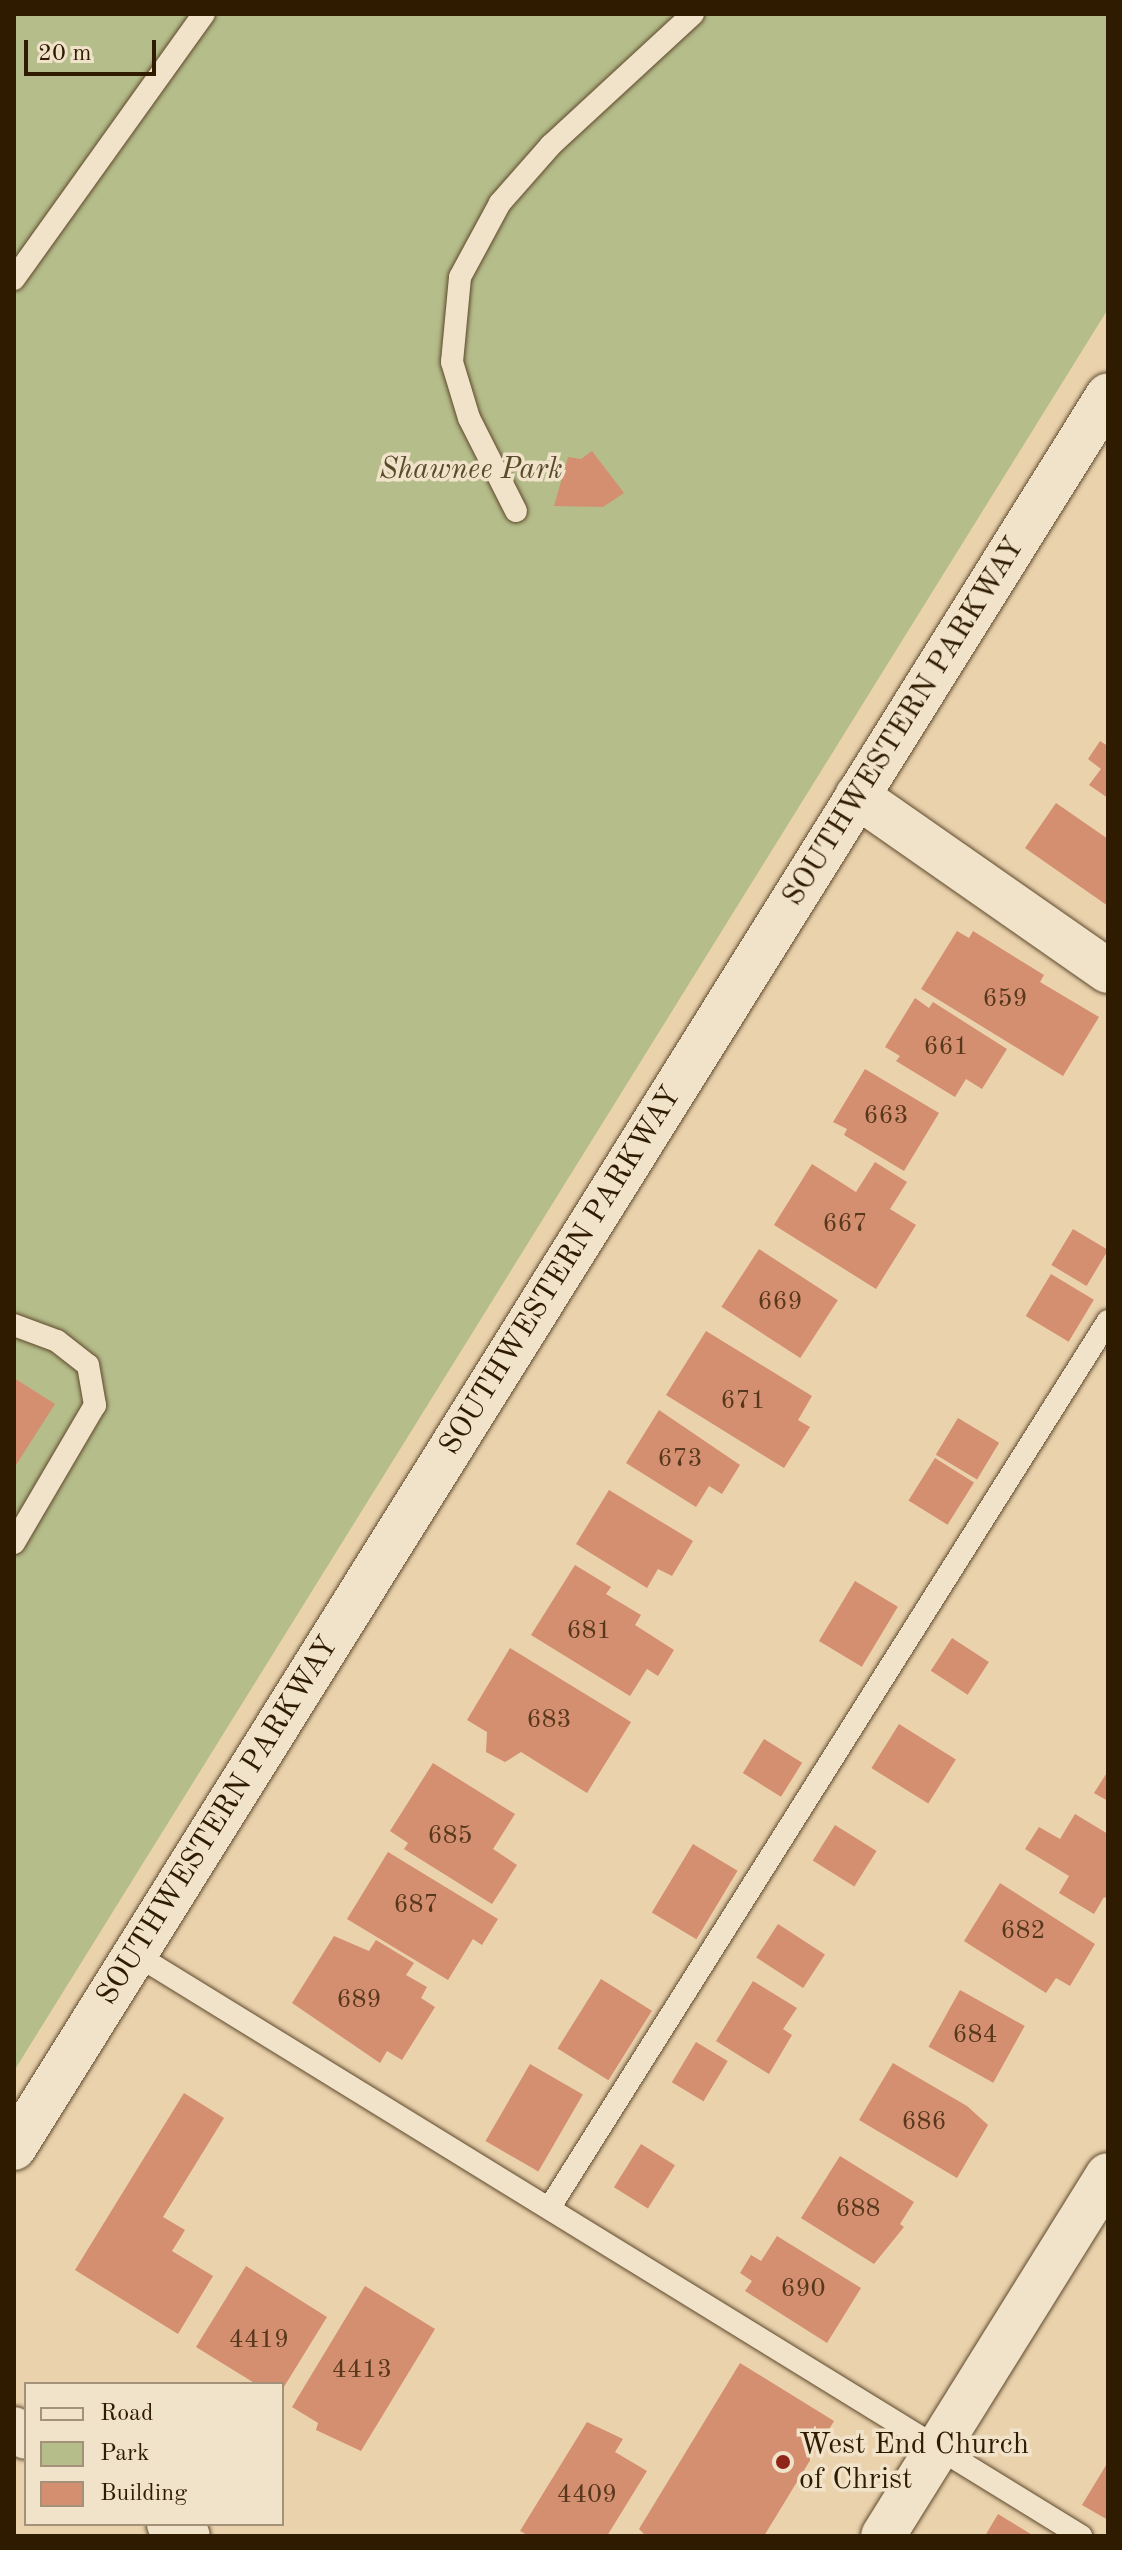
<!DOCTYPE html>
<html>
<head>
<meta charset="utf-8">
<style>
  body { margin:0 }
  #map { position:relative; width:1122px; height:2550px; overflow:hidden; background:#ead2ad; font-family:"Old Standard TT",serif }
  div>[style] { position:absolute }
  .green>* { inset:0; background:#b5bd8b }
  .building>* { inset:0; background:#d48e70; transform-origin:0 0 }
  .roads { filter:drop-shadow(0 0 2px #5e492b) drop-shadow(0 0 2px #5e492b) }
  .lane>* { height:22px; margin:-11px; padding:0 11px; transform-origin:11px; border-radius:11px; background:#f1e2ca }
  .street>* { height:44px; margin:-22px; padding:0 22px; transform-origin:22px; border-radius:22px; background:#f1e2ca }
  .secondary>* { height:44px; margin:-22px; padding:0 22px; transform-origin:22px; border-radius:22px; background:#f1e2ca }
  .dots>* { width:22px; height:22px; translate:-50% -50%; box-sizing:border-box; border:4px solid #f1e2ca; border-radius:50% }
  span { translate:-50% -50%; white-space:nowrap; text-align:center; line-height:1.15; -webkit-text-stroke:7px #f1e2ca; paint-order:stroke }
  .number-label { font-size:26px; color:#58381c }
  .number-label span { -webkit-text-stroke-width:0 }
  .park-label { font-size:30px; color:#574c2a; font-style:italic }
  .street-label { font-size:30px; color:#2f1b00 }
  .poi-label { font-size:30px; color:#2f1b00 }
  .left { translate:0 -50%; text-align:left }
  .frame { position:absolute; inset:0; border:16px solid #2f1b00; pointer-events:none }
  .legend { position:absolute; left:24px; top:2382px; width:260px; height:144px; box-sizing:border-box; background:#f1e2ca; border:2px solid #a39279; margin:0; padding:10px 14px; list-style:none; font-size:24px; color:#2f1b00 }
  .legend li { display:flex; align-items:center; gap:16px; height:40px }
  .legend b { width:40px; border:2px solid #a39279 }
  .scale { position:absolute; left:24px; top:40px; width:132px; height:36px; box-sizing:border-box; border:4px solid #2f1b00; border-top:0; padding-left:10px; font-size:24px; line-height:28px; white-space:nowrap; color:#2f1b00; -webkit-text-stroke:6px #f1e2ca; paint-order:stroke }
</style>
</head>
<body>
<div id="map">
  <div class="green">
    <div style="clip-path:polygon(14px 14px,1108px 14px,1108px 309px,14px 2071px)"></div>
  </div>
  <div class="building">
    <div style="clip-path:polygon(592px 451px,624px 493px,603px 507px,554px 506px,568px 457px,581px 459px)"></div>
    <div style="clip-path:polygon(1100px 741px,1108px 746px,1108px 798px,1089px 785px,1101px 769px,1088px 759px)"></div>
    <div style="clip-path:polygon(1056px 803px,1108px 839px,1108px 906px,1025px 848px)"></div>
    <div style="clip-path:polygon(957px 931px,969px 938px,973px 931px,1044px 975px,1040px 982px,1099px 1017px,1063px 1076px,921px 989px)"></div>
    <div style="clip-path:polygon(915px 998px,929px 1008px,933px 1002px,1007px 1049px,982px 1089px,966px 1079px,955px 1097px,896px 1061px,900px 1056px,885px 1047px)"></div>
    <div style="clip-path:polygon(865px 1069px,939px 1113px,904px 1171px,844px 1135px,847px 1129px,833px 1122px)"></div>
    <div style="clip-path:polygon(875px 1162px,907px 1182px,890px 1209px,916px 1225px,876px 1289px,774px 1225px,812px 1164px,856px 1192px)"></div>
    <div style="left:1073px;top:1229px;width:41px;height:42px;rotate:31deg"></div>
    <div style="left:759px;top:1249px;width:94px;height:69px;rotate:33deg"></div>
    <div style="left:1051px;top:1274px;width:50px;height:49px;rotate:31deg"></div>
    <div style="clip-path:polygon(706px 1331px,812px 1396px,798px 1420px,810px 1427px,784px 1468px,666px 1395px)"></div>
    <div style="clip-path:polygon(14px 1378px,55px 1404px,14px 1468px)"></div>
    <div style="clip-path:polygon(659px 1410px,740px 1465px,722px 1494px,709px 1486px,696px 1507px,626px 1463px)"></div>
    <div style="left:958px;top:1418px;width:48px;height:43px;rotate:31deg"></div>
    <div style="left:935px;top:1458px;width:46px;height:50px;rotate:32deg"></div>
    <div style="clip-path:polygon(609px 1490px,693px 1541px,672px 1576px,658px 1569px,647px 1588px,576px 1544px)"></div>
    <div style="clip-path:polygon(575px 1565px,611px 1587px,606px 1594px,641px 1615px,635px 1625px,674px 1650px,658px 1676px,647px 1669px,630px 1696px,531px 1635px)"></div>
    <div style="left:855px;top:1581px;width:50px;height:70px;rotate:31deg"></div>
    <div style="left:952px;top:1638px;width:44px;height:39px;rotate:33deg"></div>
    <div style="clip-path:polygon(510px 1648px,631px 1722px,587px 1793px,521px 1752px,505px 1762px,486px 1752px,487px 1732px,467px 1720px)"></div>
    <div style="left:899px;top:1724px;width:67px;height:52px;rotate:32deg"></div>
    <div style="left:764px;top:1739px;width:45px;height:40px;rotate:32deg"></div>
    <div style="clip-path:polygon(433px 1763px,515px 1814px,493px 1849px,517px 1865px,492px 1904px,404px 1849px,408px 1843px,390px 1831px)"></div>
    <div style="clip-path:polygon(1108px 1771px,1108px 1801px,1094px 1793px)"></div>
    <div style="clip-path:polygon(1075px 1814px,1108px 1834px,1108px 1899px,1104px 1897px,1094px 1914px,1059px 1893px,1069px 1876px,1025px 1849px,1039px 1827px,1060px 1839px)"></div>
    <div style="left:835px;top:1825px;width:49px;height:42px;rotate:32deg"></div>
    <div style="left:693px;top:1844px;width:52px;height:80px;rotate:31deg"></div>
    <div style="clip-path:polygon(388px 1852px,498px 1919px,482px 1945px,473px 1939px,448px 1980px,347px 1919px)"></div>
    <div style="clip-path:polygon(1000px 1883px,1095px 1944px,1070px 1986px,1056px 1978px,1046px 1993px,964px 1941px)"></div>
    <div style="left:778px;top:1924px;width:56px;height:40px;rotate:33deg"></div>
    <div style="clip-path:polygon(334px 1936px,369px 1951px,376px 1940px,414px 1963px,406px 1975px,427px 1987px,421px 1998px,435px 2007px,402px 2060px,387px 2051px,380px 2063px,292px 2003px)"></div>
    <div style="left:601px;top:1979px;width:60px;height:82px;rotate:32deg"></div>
    <div style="clip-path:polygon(753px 1981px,797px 2008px,783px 2029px,792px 2035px,769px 2074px,716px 2041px)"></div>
    <div style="left:960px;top:1990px;width:74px;height:65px;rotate:29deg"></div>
    <div style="left:696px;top:2042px;width:37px;height:47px;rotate:31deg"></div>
    <div style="clip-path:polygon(893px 2063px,967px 2106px,988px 2125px,957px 2178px,859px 2120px)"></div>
    <div style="left:530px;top:2064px;width:61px;height:89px;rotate:30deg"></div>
    <div style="clip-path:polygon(184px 2093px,224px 2118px,163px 2217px,185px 2230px,172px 2251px,213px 2276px,178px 2334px,75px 2270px)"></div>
    <div style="left:641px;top:2144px;width:40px;height:51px;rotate:32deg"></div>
    <div style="clip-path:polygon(840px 2156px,914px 2202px,900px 2224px,904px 2227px,874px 2264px,801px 2218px)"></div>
    <div style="clip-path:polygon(777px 2236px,861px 2288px,827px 2343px,745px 2291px,752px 2281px,740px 2273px,751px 2255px,761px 2261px)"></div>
    <div style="clip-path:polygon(246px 2266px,327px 2317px,282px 2390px,282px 2384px,256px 2384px,196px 2347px)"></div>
    <div style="clip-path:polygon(365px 2286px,435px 2329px,361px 2451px,316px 2430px,318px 2423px,292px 2407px)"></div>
    <div style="clip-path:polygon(740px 2363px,834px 2421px,764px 2536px,646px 2536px,639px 2529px)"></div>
    <div style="clip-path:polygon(587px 2422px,623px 2439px,615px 2452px,647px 2471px,607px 2536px,529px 2536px,520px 2531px)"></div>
    <div style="clip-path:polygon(1108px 2462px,1108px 2520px,1082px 2505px)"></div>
    <div style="clip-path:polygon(998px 2514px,1034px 2536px,985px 2536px)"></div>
  </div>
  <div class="roads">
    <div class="lane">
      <div style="left:14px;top:279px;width:326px;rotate:-54.4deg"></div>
      <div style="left:516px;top:511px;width:104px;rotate:-116.8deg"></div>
      <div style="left:469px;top:418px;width:59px;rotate:-106.9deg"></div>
      <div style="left:452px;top:362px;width:85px;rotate:-84.6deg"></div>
      <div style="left:460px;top:277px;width:84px;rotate:-61.6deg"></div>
      <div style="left:500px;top:203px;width:77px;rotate:-48.7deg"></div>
      <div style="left:551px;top:145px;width:193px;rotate:-42.7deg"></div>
      <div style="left:14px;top:1325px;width:46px;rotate:20.4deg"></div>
      <div style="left:57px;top:1341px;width:39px;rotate:38deg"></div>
      <div style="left:88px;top:1365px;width:41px;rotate:80.1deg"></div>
      <div style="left:95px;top:1405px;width:160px;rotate:120.4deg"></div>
      <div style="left:135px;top:1954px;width:1111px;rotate:31.6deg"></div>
      <div style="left:550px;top:2207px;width:1047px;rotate:-57.8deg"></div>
    </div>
    <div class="street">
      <div style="left:857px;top:796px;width:306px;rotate:34.9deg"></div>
      <div style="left:883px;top:2536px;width:425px;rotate:-58.1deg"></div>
    </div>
    <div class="secondary">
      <div style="left:14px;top:2148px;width:2066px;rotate:-58.03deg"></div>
      <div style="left:14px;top:2429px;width:14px;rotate:34deg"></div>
      <div style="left:169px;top:2524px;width:22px;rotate:32deg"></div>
    </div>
  </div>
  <div class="dots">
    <div style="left:783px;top:2462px;background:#8f2418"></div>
  </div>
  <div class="number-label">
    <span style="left:1005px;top:1000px">659</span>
    <span style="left:946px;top:1048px">661</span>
    <span style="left:886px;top:1117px">663</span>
    <span style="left:845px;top:1225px">667</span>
    <span style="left:780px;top:1303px">669</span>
    <span style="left:743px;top:1402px">671</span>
    <span style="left:680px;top:1460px">673</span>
    <span style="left:589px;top:1632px">681</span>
    <span style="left:549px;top:1721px">683</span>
    <span style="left:450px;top:1837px">685</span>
    <span style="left:416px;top:1906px">687</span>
    <span style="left:1023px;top:1932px">682</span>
    <span style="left:359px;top:2001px">689</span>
    <span style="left:975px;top:2036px">684</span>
    <span style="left:924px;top:2123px">686</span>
    <span style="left:858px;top:2210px">688</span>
    <span style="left:803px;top:2290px">690</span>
    <span style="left:259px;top:2341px">4419</span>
    <span style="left:362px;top:2371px">4413</span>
    <span style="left:587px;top:2496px">4409</span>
  </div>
  <div class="park-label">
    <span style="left:471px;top:470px">Shawnee Park</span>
  </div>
  <div class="street-label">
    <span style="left:904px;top:722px;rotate:-58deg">SOUTHWESTERN PARKWAY</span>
    <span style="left:561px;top:1271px;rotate:-58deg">SOUTHWESTERN PARKWAY</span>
    <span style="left:218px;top:1821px;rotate:-58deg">SOUTHWESTERN PARKWAY</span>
  </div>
  <div class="poi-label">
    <span class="left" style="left:799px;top:2462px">West End Church<br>of Christ</span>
  </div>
  <div class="frame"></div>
  <ul class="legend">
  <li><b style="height:10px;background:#f1e2ca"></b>Road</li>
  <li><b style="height:22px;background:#b5bd8b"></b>Park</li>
  <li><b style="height:22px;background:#d48e70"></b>Building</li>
  </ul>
  <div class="scale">20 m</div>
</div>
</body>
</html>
